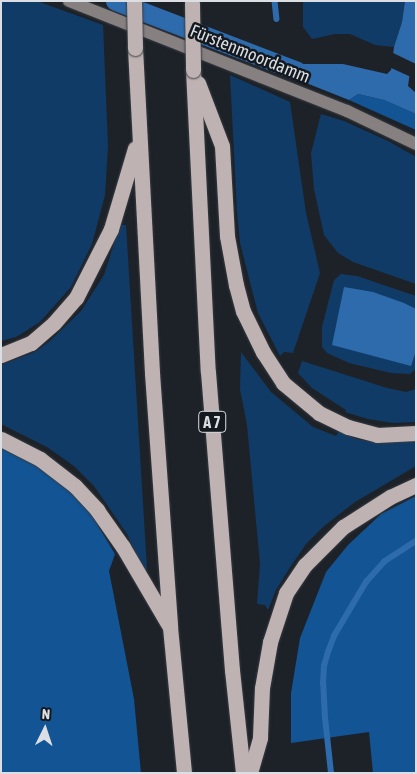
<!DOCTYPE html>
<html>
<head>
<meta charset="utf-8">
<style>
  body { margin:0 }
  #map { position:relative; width:417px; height:774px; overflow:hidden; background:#1d2228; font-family:"Asap Condensed",sans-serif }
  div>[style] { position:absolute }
  .green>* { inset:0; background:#103b67 }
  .forest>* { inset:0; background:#125494 }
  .water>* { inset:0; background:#2d6bad }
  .pier>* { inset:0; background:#1d2228 }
  .stream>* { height:5.5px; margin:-2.75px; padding:0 2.75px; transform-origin:2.75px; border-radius:2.75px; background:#2d6bad }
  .canal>* { height:19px; margin:-9.5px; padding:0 9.5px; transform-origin:9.5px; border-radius:9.5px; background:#2d6bad }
  .roads { filter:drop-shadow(0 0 1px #383c42) drop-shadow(0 0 1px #383c42) }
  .secondary>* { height:12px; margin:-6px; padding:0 6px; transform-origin:6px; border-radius:6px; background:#878080 }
  .motorway>* { height:15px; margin:-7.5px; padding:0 7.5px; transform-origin:7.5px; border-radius:7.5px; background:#beb2b2 }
  .bridges { filter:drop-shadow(0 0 1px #383c42) drop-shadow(0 0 1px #383c42) }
  .motorway-bridge>* { height:15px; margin:-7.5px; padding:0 7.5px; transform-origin:7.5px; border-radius:7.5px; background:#beb2b2 }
  span { translate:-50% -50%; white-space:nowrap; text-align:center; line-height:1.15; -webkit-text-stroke:5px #14191f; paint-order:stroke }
  .shield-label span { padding:1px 4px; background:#14191f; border:1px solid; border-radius:4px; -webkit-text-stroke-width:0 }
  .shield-label { font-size:16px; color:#dbdfe3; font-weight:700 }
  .street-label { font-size:18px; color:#dbdfe3 }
  .frame { position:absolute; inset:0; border:2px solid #dbdfe3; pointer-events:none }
  .north { position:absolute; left:20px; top:704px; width:50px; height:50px; -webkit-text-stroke:4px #14191f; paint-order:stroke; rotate:4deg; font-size:14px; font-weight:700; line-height:20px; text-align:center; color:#dbdfe3 }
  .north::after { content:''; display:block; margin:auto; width:18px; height:22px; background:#dbdfe3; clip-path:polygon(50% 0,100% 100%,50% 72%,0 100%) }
</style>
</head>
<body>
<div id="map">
  <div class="green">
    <div style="clip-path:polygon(1px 1px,37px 1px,103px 25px,108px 146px,105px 195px,92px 244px,71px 287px,40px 322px,16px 337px,1px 341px)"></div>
    <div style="clip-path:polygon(303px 1px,405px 1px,402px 22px,394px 47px,375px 45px,350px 34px,335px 34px,312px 39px,303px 27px)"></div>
    <div style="clip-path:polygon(230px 75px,290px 102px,306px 213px,320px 273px,293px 353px,284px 352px,280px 356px,258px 313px,240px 243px,237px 213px)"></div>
    <div style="clip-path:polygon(321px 114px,344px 121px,390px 142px,416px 157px,416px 284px,353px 262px,338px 253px,324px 235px,314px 189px,311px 153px)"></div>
    <div style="clip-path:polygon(120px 225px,126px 225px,147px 569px,143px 571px,127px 534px,94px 486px,74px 466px,47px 447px,1px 424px,1px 365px,35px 352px,50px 341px,81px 311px,104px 275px)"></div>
    <div style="clip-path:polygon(341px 274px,357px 276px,416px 296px,416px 369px,410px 374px,391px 373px,349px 363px,327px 353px,322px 347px,322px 327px,334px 280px)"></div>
    <div style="clip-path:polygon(241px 352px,271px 392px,313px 427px,336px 436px,339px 431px,356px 439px,381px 443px,416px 441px,416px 466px,355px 502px,324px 526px,306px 544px,291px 566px,276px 590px,268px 610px,265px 605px,257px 604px,260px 564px,247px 425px,240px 389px)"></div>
    <div style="clip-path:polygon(302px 361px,387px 388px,406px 392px,416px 389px,416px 422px,393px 423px,368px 419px,345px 412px,346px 410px,312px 388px,298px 373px)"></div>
  </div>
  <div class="forest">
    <div style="clip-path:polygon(358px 94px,384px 100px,416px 114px,416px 130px,349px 100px)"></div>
    <div style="clip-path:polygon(1px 447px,23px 456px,54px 476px,88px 509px,115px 554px,109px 571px,134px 699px,141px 773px,1px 773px)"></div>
    <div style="clip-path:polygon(416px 496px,416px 773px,373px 773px,369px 732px,291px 743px,291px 693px,300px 638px,326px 572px,348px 545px,381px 514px)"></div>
  </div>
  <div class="water">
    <div style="clip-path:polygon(405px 1px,416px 1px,416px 61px,410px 72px,408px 86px,416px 93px,416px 114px,384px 100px,358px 94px,349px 100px,271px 69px,277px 56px,298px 64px,343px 64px,387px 74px,391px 70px,394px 47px,402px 22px)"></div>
    <div style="clip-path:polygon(344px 287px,373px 292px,404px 303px,416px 309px,416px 351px,411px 366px,332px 345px)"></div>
  </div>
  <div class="pier">
    <div style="clip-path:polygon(391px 52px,416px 64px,411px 77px,389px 67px)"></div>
  </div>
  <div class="stream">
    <div style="left:275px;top:1px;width:18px;rotate:84deg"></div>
    <div style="left:331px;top:773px;width:55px;rotate:-96.2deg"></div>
    <div style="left:325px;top:718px;width:34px;rotate:-93deg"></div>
    <div style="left:323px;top:684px;width:18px;rotate:-87deg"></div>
    <div style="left:324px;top:666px;width:15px;rotate:-74deg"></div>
    <div style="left:328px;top:652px;width:17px;rotate:-69deg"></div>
    <div style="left:334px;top:636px;width:63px;rotate:-59.3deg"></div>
    <div style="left:366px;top:582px;width:28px;rotate:-48deg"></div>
    <div style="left:385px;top:561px;width:37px;rotate:-33deg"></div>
  </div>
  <div class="canal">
    <div style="left:115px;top:1px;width:195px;rotate:21deg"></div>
  </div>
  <div class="roads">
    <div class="secondary">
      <div style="left:69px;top:1px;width:299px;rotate:21.6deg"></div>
      <div style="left:347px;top:111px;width:76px;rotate:25.6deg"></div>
    </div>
    <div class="motorway">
      <div style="left:135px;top:48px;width:325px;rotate:87deg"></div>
      <div style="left:152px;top:373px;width:255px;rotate:85.9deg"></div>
      <div style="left:170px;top:627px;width:147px;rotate:84.5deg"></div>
      <div style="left:193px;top:70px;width:302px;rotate:87.2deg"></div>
      <div style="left:208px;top:372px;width:299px;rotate:85.4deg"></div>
      <div style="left:232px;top:670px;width:104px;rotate:83.9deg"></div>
      <div style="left:198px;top:83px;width:67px;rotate:69.1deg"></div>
      <div style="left:222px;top:146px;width:90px;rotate:86.8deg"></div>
      <div style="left:227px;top:236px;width:50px;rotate:79.6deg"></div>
      <div style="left:236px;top:285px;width:27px;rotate:75deg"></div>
      <div style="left:243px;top:311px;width:46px;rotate:64deg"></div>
      <div style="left:263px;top:352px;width:37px;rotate:57deg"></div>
      <div style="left:283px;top:383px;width:47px;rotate:39.8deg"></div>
      <div style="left:319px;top:413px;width:32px;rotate:26deg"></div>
      <div style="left:348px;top:427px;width:30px;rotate:15deg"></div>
      <div style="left:377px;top:435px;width:39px;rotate:-3deg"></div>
      <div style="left:1px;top:355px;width:32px;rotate:-22deg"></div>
      <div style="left:31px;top:343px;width:30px;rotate:-41deg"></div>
      <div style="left:54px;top:323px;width:33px;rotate:-49deg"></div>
      <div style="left:76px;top:298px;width:77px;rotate:-63.1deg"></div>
      <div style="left:111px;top:229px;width:84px;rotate:-73.5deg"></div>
      <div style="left:1px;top:439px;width:44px;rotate:27.1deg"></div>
      <div style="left:40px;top:459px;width:44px;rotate:37.6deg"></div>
      <div style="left:75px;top:486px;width:33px;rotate:47deg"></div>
      <div style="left:97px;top:510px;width:45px;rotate:54.9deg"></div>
      <div style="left:123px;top:547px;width:89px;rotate:59.7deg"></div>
      <div style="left:250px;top:773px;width:37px;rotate:-74deg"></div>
      <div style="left:260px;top:737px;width:49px;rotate:-87.7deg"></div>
      <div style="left:262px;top:688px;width:47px;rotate:-80.1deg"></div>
      <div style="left:270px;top:642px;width:52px;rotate:-71.9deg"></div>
      <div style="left:286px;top:593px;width:34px;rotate:-56deg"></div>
      <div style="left:305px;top:565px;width:54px;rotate:-45deg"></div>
      <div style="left:343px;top:527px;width:56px;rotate:-32.6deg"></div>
      <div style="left:390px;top:497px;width:29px;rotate:-25deg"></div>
    </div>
  </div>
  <div class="bridges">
    <div class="motorway-bridge">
      <div style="left:134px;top:1px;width:47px;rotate:88.8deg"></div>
      <div style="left:192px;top:3px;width:67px;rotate:89.1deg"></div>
    </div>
  </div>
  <div class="shield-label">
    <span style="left:212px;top:422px">A 7</span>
  </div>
  <div class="street-label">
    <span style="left:250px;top:54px;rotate:22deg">Fürstenmoordamm</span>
  </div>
  <div class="frame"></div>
  <div class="north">N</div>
</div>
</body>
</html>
